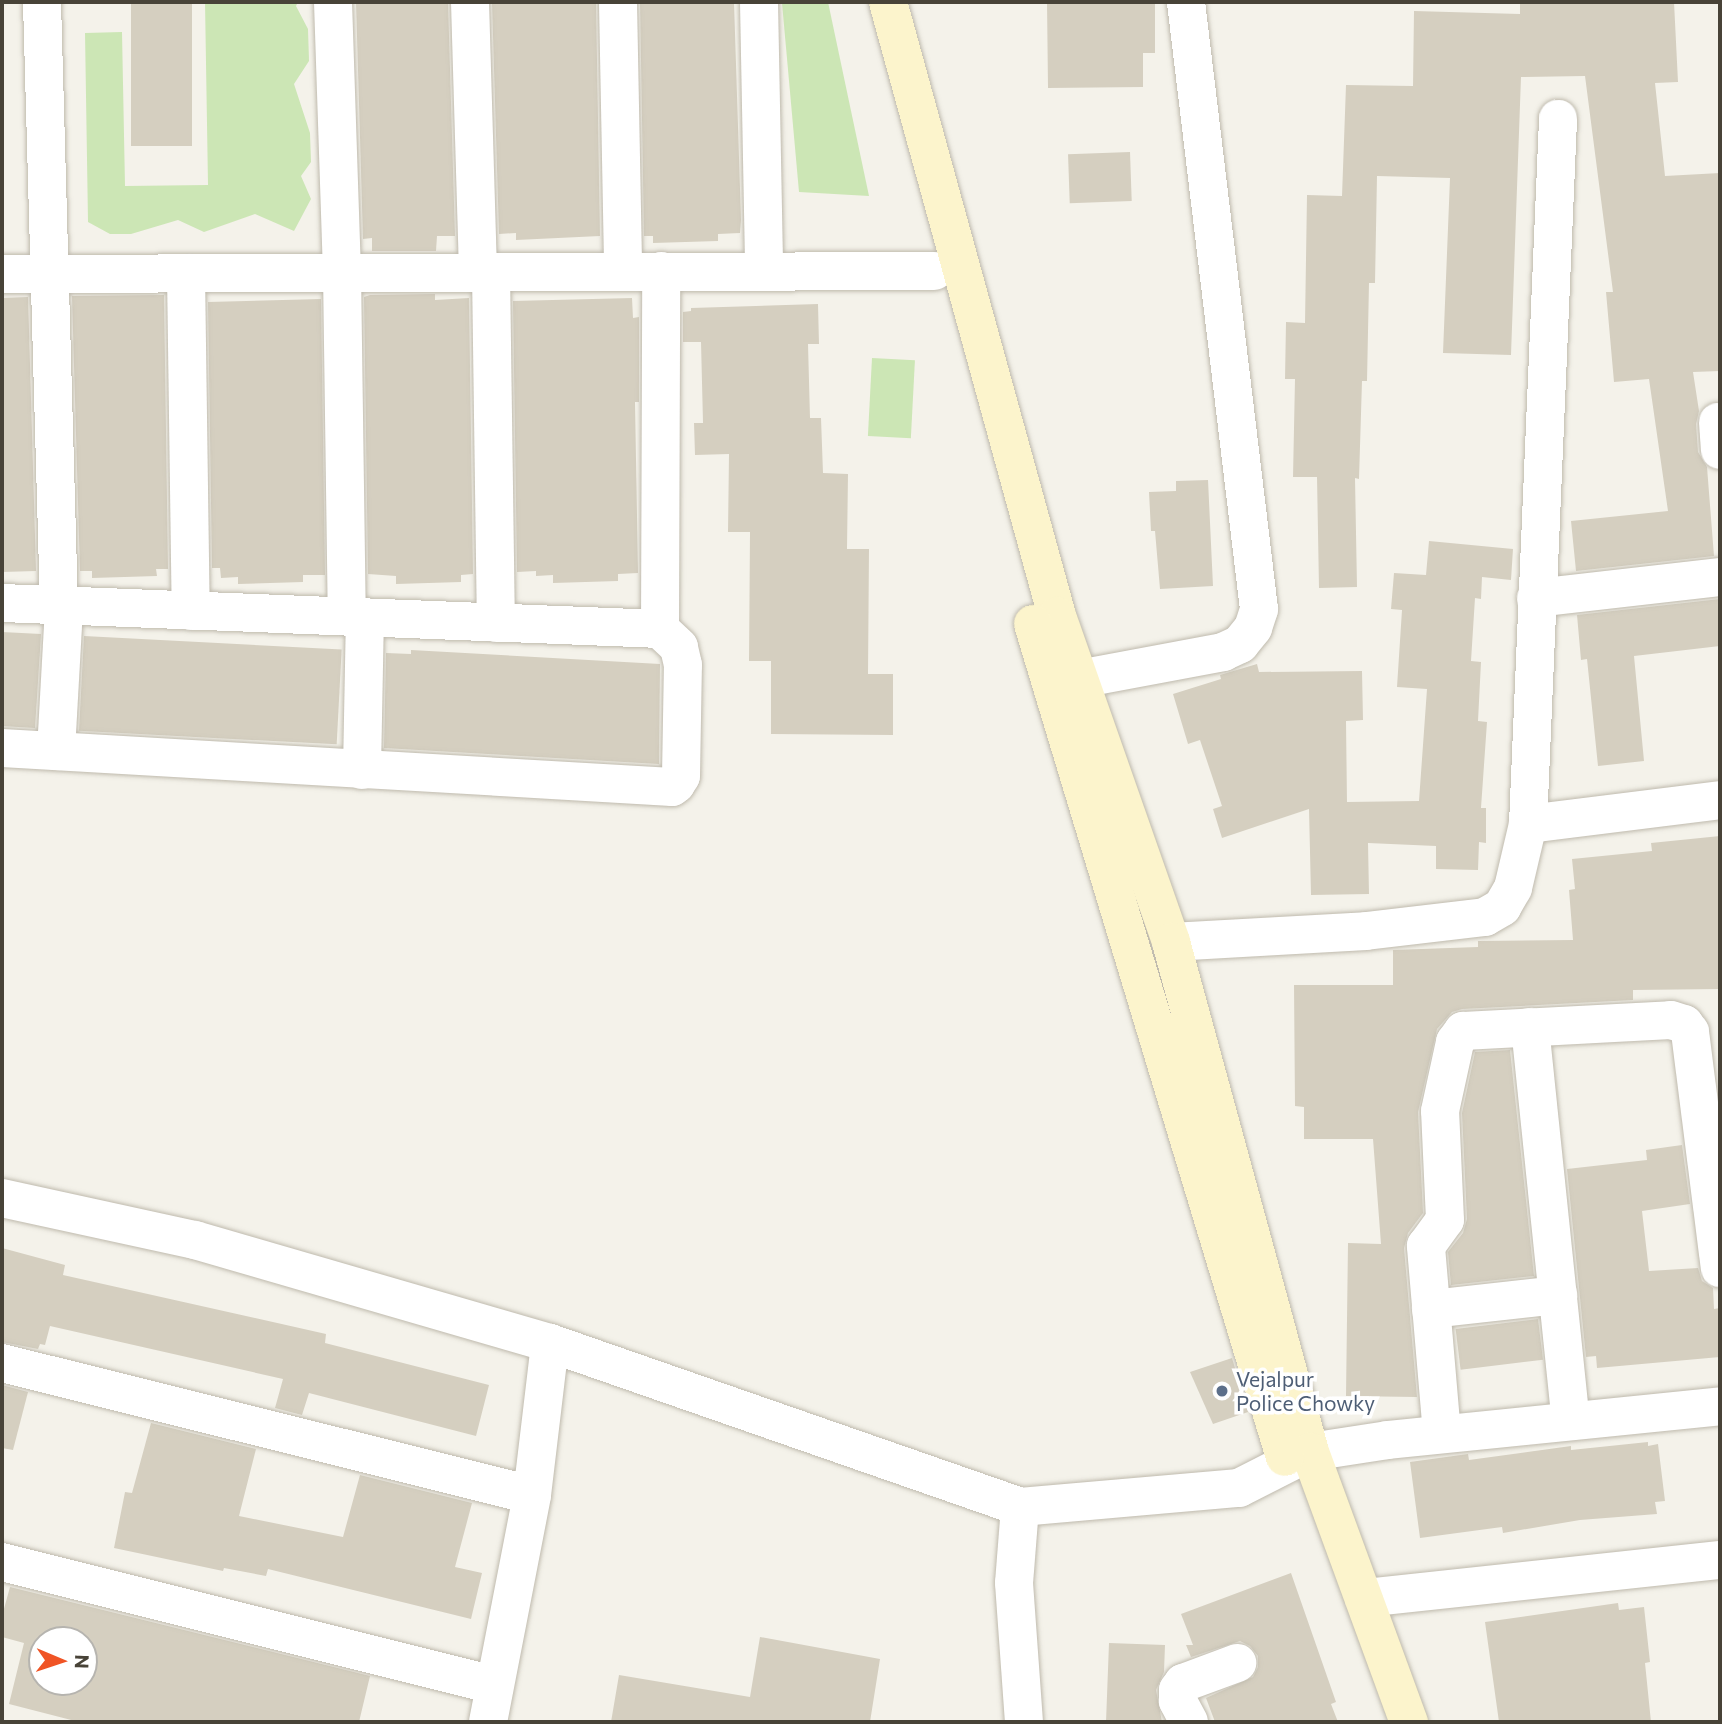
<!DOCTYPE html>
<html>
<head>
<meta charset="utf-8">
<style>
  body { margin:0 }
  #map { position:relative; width:1722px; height:1724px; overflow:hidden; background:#f4f2ea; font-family:Commissioner,sans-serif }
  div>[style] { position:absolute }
  .green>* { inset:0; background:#cce6b5; transform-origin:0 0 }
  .building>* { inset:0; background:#d5cfc0; transform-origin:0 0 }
  .roads { filter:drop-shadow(0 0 2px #bfbaad) drop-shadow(0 0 2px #bfbaad) }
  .minor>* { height:38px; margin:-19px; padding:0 19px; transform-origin:19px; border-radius:19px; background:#fff }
  .tertiary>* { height:38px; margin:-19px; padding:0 19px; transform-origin:19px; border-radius:19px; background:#fff }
  .secondary>* { height:38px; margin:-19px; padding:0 19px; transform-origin:19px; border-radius:19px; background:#fcf4cc }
  .dots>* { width:19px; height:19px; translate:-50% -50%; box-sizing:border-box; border:4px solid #fff; border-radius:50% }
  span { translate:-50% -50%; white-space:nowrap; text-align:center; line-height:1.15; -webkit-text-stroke:7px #fff; paint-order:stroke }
  .service-label { font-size:21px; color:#4e5e75 }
  .left { translate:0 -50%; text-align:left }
  .frame { position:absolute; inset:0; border:4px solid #484338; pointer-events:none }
  .north { position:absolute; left:28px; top:1626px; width:70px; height:70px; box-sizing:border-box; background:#fff; border:2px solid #b6b4af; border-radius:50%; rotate:92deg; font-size:19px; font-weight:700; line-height:28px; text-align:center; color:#484338 }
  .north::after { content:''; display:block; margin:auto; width:24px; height:32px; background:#f05425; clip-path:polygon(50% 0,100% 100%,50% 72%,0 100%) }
</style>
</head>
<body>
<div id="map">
  <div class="green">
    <i style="clip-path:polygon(205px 2px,298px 2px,296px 6px,308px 29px,309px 61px,294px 84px,310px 133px,311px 162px,301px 176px,311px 199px,294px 231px,255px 214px,204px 232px,178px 220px,131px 234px,110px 234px,88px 222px,85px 33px,122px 32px,125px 186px,208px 185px)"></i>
    <i style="clip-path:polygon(828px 2px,869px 196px,799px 192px,782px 3px)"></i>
    <i style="left:872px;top:358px;width:43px;height:78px;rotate:3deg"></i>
  </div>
  <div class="building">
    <i style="left:131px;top:2px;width:61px;height:144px"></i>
    <i style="clip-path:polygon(356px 2px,448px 2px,455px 236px,437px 236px,436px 251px,372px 251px,372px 238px,363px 239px)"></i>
    <i style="clip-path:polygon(492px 2px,596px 2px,600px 236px,516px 240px,516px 233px,499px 234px)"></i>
    <i style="clip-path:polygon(640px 2px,734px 2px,741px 220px,740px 233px,718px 234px,718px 241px,653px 243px,653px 236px,644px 236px)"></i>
    <i style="clip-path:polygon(1047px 2px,1155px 2px,1155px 53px,1143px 53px,1143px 87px,1048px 88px)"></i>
    <i style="clip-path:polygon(1528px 2px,1674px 2px,1678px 82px,1655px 83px,1665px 176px,1720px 173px,1720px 371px,1693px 372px,1699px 411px,1696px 424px,1698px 452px,1707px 467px,1714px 556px,1576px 571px,1571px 521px,1668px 511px,1649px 379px,1614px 382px,1606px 292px,1613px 292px,1585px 76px,1521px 77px,1511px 355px,1443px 353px,1450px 178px,1377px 176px,1375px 283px,1369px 283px,1367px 381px,1362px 381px,1359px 479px,1355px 478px,1357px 587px,1319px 588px,1317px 477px,1293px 477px,1295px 379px,1285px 379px,1286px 322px,1305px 323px,1307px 195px,1342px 196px,1346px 85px,1413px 86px,1414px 11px,1520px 14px,1520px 4px)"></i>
    <i style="left:1130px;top:152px;width:49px;height:62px;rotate:88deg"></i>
    <i style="clip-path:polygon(435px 294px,435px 300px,469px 298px,473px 574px,461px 575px,461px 582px,396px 584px,396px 576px,368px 574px,364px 297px,370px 295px)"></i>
    <i style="clip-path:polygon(164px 295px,168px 569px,156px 569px,157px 576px,92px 578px,92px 571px,80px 571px,72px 296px)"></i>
    <i style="clip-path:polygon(28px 297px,36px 571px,2px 572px,2px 298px)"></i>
    <i style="clip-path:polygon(632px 298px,633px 318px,639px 317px,639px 402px,635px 402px,638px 573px,618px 574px,618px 581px,553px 583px,553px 575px,536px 576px,536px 571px,517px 572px,513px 301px)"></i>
    <i style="clip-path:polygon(321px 299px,325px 575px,303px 575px,303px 582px,238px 584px,238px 577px,221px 578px,220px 568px,212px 568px,208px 302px)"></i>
    <i style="clip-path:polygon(818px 304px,819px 344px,808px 344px,810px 418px,821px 418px,823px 473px,848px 474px,847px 549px,869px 549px,868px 674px,893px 674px,893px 735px,771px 734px,771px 661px,749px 661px,750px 532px,728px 532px,729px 454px,695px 455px,694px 423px,703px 423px,701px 342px,683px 342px,683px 312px,691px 311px,691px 308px)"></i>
    <i style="clip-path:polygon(1208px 480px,1213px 586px,1160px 589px,1155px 531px,1151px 531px,1149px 492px,1176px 491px,1176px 481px)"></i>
    <i style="clip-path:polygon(1429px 541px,1513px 549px,1511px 580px,1482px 577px,1481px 599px,1475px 598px,1471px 661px,1481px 662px,1478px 721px,1487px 722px,1481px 808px,1486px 808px,1486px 843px,1479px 842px,1478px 870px,1436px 869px,1436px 846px,1368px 843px,1369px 894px,1311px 895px,1309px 809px,1222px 838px,1213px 809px,1222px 806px,1200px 740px,1188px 744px,1173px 694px,1221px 679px,1220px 675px,1257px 664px,1259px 672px,1362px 671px,1363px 720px,1346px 721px,1347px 802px,1419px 801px,1427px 689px,1397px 687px,1402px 610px,1391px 609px,1394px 573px,1426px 575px)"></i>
    <i style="clip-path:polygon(1720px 599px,1720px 646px,1634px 656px,1644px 761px,1598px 766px,1587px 659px,1581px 660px,1577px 615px)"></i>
    <i style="clip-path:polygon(2px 632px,41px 634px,35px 728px,2px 726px)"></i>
    <i style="left:84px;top:636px;width:258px;height:95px;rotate:3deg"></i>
    <i style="clip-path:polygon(411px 650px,660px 664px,659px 764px,384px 748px,386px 653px,411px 654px)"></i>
    <i style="clip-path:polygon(1720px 836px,1720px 989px,1633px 990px,1633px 1000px,1462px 1009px,1452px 1012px,1437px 1029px,1418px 1112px,1423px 1213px,1408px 1233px,1404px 1248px,1417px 1397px,1346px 1396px,1348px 1243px,1381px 1244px,1373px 1139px,1304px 1139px,1304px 1107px,1295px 1106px,1294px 985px,1393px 985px,1393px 950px,1478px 947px,1478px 941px,1573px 940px,1569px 890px,1575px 889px,1572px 859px,1652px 851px,1651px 843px)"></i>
    <i style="clip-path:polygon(1510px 1050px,1534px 1276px,1451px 1285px,1448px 1252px,1463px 1233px,1467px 1219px,1462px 1113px,1475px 1052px)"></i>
    <i style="clip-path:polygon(1682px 1145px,1690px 1204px,1642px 1211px,1649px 1271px,1698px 1268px,1702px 1281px,1713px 1288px,1714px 1309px,1720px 1308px,1720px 1357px,1597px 1368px,1596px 1356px,1586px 1357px,1567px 1169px,1647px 1160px,1646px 1150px)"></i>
    <i style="clip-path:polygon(2px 1248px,65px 1265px,63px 1275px,326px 1334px,325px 1343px,489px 1385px,476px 1436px,309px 1393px,302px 1415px,275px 1408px,283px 1379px,50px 1326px,45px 1345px,40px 1344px,38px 1349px,2px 1342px)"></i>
    <i style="left:1538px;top:1319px;width:41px;height:83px;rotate:83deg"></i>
    <i style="clip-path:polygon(1232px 1358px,1248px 1412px,1213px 1424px,1190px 1372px)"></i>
    <i style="clip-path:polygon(2px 1385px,28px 1392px,13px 1450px,2px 1448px)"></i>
    <i style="clip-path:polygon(151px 1423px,256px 1449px,239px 1516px,343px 1537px,360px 1475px,472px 1503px,455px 1567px,482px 1573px,471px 1619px,268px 1569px,266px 1576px,224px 1568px,223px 1571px,114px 1548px,125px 1492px,132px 1493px)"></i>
    <i style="clip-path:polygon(1648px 1442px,1648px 1446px,1658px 1444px,1665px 1501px,1655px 1502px,1657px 1514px,1580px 1520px,1503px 1533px,1502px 1527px,1420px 1538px,1410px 1462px,1468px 1454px,1469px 1460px,1571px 1446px,1571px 1450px)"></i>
    <i style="clip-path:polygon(1291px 1573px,1336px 1702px,1331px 1704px,1338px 1722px,1215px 1722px,1206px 1698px,1253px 1677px,1258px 1667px,1258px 1656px,1250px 1646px,1240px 1641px,1191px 1657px,1186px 1645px,1193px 1645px,1181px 1614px)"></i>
    <i style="clip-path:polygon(evenodd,10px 1587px,370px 1676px,359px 1722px,79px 1722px,9px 1704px,24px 1643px,2px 1637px,2px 1616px,10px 1587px,42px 1640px,84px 1640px,84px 1682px,42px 1682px,42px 1640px)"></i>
    <i style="clip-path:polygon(1618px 1603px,1619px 1610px,1644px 1607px,1650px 1662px,1645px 1663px,1651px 1722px,1499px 1722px,1485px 1622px)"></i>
    <i style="clip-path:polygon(760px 1637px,880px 1659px,870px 1722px,611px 1722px,619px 1675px,750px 1697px)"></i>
    <i style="clip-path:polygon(1109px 1643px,1165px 1645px,1164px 1672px,1156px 1690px,1162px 1722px,1106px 1722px)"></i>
  </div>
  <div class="roads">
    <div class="minor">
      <i style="left:42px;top:2px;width:604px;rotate:88.39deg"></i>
      <i style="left:333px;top:2px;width:270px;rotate:88.1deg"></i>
      <i style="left:342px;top:272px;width:344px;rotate:89.2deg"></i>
      <i style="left:470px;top:2px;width:270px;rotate:88.3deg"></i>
      <i style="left:618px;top:2px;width:269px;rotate:88.9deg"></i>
      <i style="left:759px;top:2px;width:268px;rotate:88.9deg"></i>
      <i style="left:491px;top:272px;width:351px;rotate:89.2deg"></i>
      <i style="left:186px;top:273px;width:338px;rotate:89.2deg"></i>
      <i style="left:2px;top:274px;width:932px;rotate:-0.18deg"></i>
      <i style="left:1718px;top:422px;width:28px;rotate:86deg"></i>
      <i style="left:1536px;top:598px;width:185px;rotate:-6.5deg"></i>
      <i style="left:2px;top:603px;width:659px;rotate:2.26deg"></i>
      <i style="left:1079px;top:679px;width:147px;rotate:-10.6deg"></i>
      <i style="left:1223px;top:652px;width:19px;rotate:-25deg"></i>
      <i style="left:1240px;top:644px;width:21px;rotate:-51deg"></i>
      <i style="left:1253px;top:628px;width:20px;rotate:-72deg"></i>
      <i style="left:1259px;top:609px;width:611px;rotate:-96.86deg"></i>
      <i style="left:2px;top:748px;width:671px;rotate:3.33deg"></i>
      <i style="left:672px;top:787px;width:5px;rotate:-37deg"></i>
      <i style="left:676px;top:784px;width:9px;rotate:-58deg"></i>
      <i style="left:681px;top:776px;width:111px;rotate:-89deg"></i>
      <i style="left:683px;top:665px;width:18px;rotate:-103deg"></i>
      <i style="left:679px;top:647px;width:26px;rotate:-137deg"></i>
      <i style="left:660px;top:629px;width:358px;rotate:-89.8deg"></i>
      <i style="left:56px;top:751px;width:145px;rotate:-86.8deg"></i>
      <i style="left:362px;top:770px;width:153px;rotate:-88.9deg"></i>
      <i style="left:1528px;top:824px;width:193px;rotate:-7.1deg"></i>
      <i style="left:1171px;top:942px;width:195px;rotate:-3.2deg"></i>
      <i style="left:1366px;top:931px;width:120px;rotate:-6.7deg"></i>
      <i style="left:1485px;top:917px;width:20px;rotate:-30deg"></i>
      <i style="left:1502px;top:907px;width:22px;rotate:-60deg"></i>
      <i style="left:1513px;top:888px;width:66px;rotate:-76.8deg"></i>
      <i style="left:1528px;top:824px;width:706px;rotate:-87.56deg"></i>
      <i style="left:1530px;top:1027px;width:396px;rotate:84.1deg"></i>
      <i style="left:1431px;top:1309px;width:128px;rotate:-6.3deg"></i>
      <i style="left:2px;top:1363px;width:546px;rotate:13.99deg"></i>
      <i style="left:1442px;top:1434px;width:189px;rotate:-94.9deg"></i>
      <i style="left:1426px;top:1246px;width:32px;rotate:-54deg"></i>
      <i style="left:1445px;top:1220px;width:109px;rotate:-92.6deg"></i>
      <i style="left:1440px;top:1111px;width:71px;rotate:-77.7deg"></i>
      <i style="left:1455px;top:1042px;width:14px;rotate:-54deg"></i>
      <i style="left:1463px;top:1031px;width:208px;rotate:-3deg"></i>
      <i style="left:1671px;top:1020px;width:14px;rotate:17deg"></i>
      <i style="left:1684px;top:1024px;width:10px;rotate:53deg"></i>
      <i style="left:1690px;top:1032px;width:238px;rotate:82.8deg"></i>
      <i style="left:2px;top:1562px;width:507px;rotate:14.04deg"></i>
      <i style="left:1364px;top:1598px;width:358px;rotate:-6.1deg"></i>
      <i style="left:488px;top:1722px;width:231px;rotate:-79deg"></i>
      <i style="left:532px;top:1495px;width:153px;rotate:-83.2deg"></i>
      <i style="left:1189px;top:1722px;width:24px;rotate:-118deg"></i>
      <i style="left:1178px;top:1701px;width:11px;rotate:-90deg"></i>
      <i style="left:1178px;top:1690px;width:9px;rotate:-54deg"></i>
      <i style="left:1183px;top:1683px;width:58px;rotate:-20.3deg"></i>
    </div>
    <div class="tertiary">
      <i style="left:2px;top:1198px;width:198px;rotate:12.3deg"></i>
      <i style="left:195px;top:1240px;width:370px;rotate:16.2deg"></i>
      <i style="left:550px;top:1343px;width:498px;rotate:19.2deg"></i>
      <i style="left:1020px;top:1507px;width:220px;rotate:-5deg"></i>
      <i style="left:1239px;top:1488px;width:80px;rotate:-26.9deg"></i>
      <i style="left:1310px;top:1452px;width:79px;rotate:-8.7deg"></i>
      <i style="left:1388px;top:1440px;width:334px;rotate:-5.8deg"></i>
      <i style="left:1020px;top:1507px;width:76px;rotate:94.5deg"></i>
      <i style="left:1014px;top:1583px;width:139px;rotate:85.9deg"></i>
    </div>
    <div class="secondary">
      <i style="left:888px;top:2px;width:637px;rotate:74.61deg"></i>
      <i style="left:1057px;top:616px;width:345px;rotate:70.7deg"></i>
      <i style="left:1171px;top:942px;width:529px;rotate:74.75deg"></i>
      <i style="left:1310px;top:1452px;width:288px;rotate:69.9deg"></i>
      <i style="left:1033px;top:624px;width:870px;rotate:73.17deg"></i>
    </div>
  </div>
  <div class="dots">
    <i style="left:1222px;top:1391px;background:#5c6f8a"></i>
  </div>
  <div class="service-label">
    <span class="left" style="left:1236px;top:1391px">Vejalpur<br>Police Chowky</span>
  </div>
  <div class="frame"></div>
  <div class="north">N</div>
</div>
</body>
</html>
